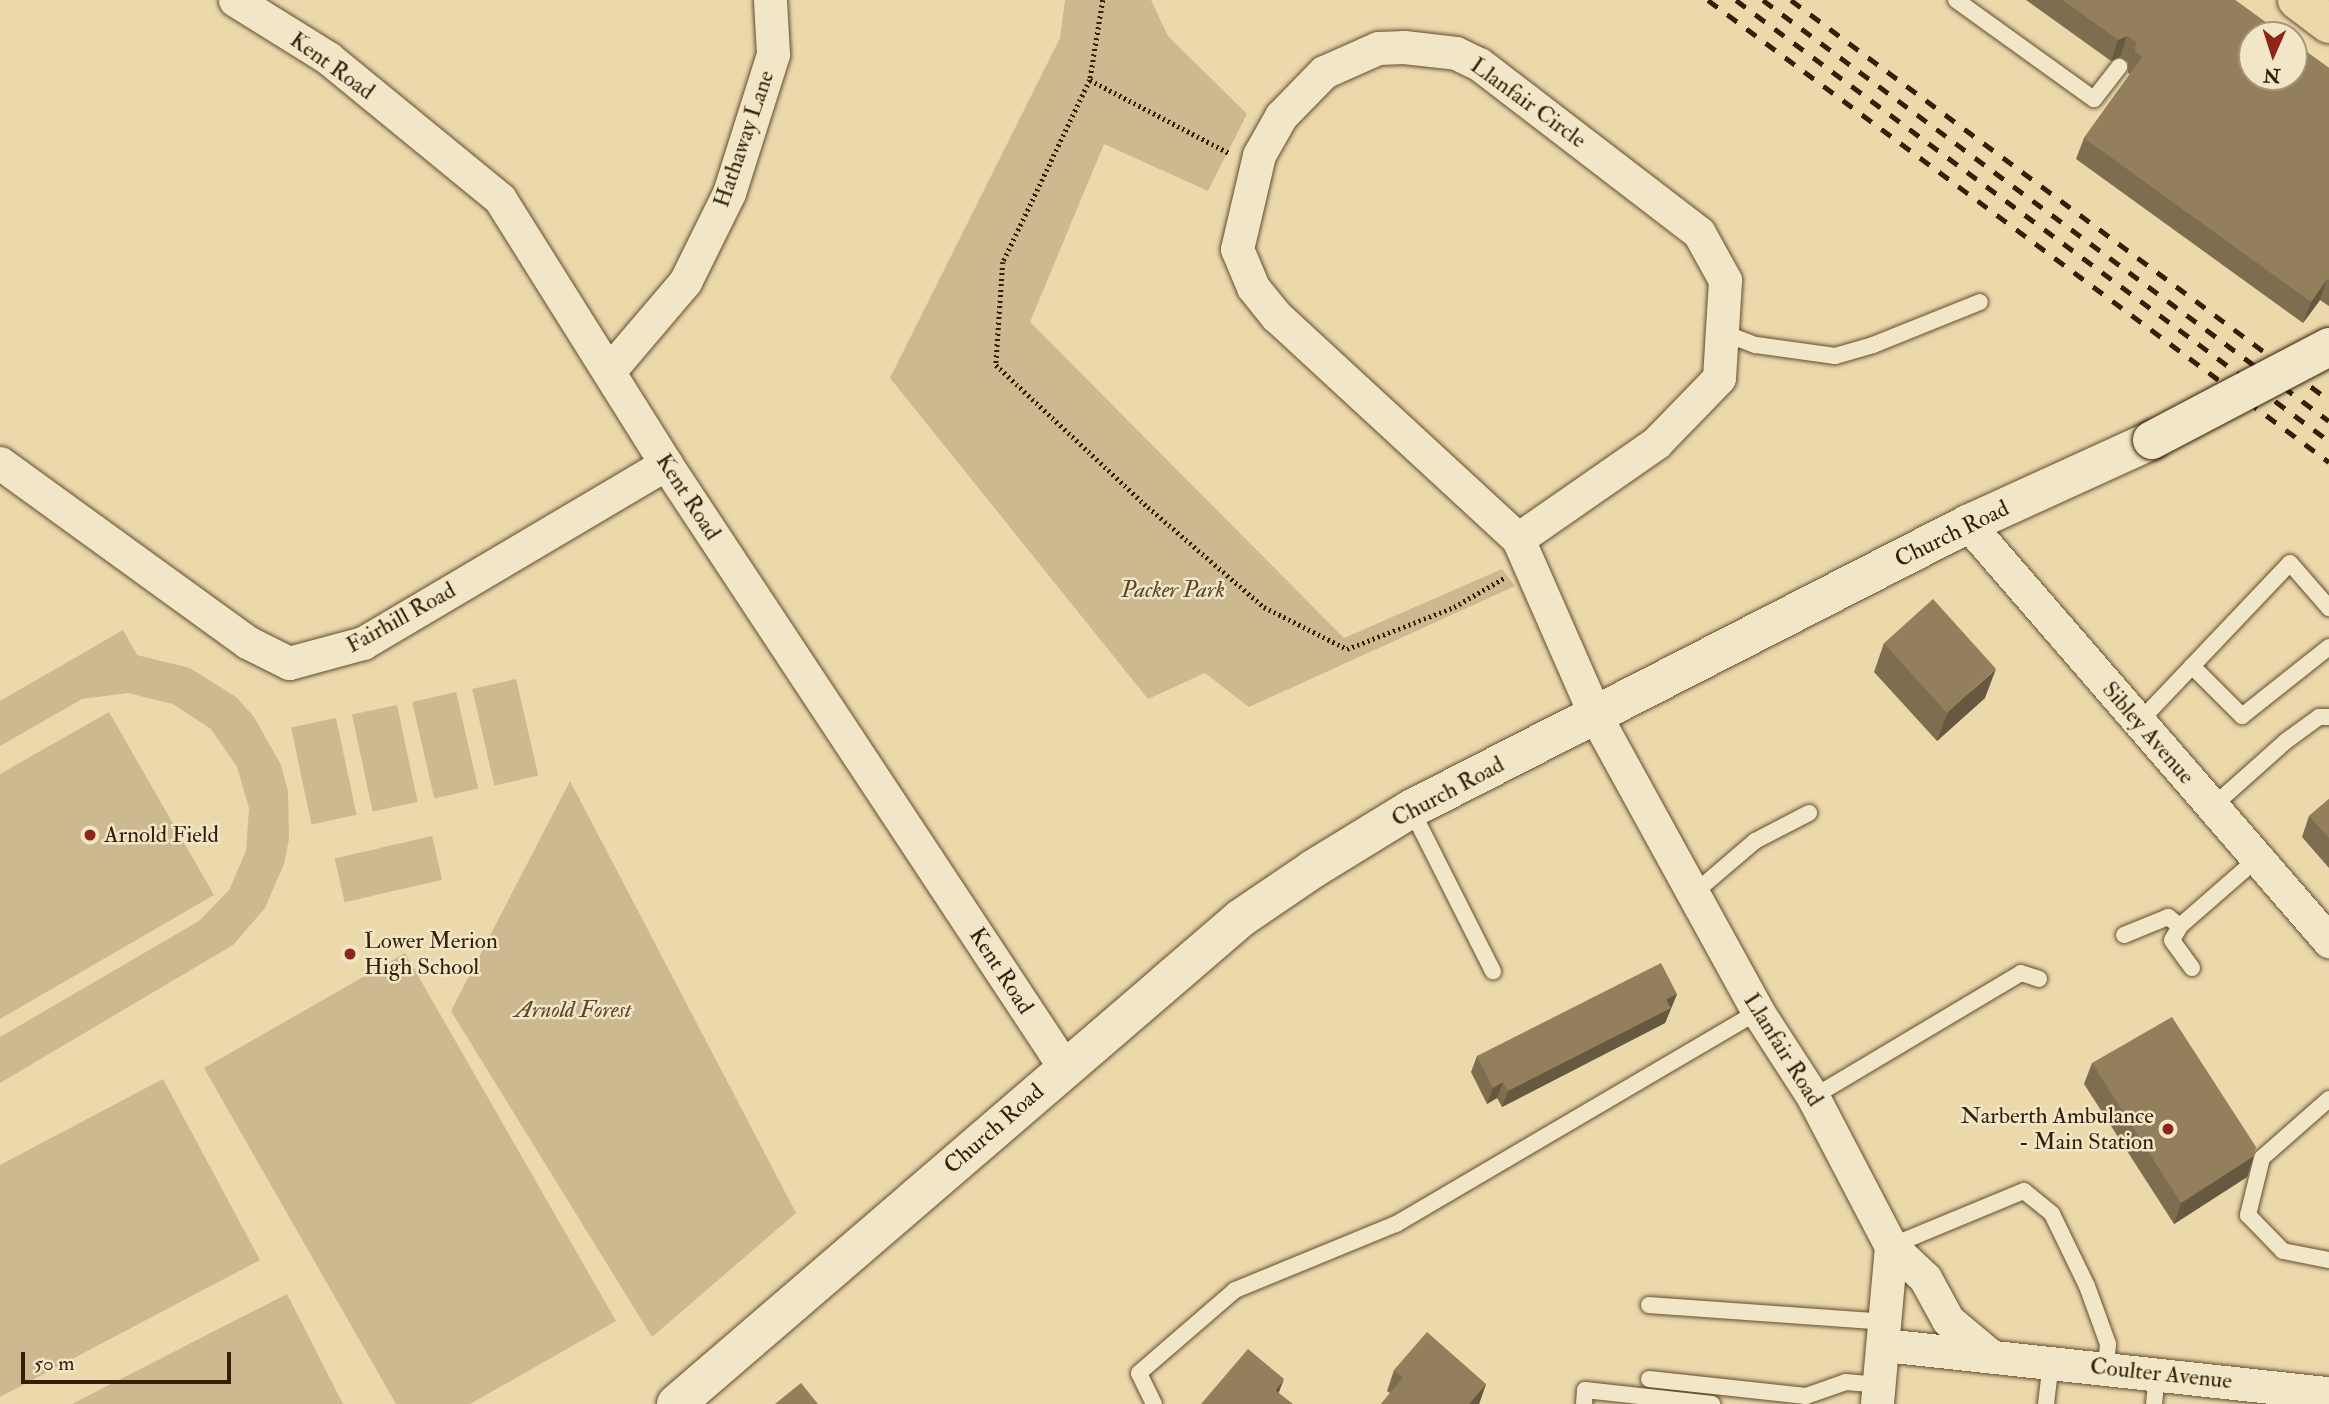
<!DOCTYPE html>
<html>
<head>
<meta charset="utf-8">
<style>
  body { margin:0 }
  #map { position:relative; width:2329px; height:1404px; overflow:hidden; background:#ebd8ab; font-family:"IM FELL Double Pica",serif }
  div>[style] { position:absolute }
  .green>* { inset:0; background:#ccb98f; transform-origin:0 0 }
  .path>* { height:4.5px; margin-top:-2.25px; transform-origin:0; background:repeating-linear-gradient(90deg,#341f06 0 2px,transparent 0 5.5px) }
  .roads { filter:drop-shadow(0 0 2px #624d2f) drop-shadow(0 0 2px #624d2f) }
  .lane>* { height:16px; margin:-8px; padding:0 8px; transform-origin:8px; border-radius:8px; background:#f2e6c8 }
  .street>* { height:33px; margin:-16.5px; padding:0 16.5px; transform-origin:16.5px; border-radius:16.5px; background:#f2e6c8 }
  .secondary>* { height:38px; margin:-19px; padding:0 19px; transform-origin:19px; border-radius:19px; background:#f2e6c8 }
  .highway>* { height:38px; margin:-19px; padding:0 19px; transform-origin:19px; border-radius:19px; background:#ebd8ab }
  .rail>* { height:5px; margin-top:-2.5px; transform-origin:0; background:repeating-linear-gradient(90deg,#341f06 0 12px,transparent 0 24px) }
  .bridges { filter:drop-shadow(0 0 2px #341f06) drop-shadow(0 0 2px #341f06) }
  .secondary-bridge>* { height:38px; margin:-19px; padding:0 19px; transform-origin:19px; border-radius:19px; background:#f2e6c8 }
  .wall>* { inset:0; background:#7e6d4f }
  .shaded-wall>* { inset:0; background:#675940 }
  .building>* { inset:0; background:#937f5c; transform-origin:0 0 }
  .dots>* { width:19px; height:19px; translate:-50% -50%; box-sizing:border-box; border:4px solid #f2e6c8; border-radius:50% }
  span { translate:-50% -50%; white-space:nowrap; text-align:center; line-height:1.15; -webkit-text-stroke:5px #f2e6c8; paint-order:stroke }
  .street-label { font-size:23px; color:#341f06 }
  .park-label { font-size:23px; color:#5a4628; font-style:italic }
  .poi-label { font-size:23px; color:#341f06 }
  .left { translate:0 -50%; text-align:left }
  .right { translate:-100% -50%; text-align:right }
  .north { position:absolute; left:2238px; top:21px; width:70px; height:70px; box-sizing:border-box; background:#f2e6c8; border:2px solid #a6967a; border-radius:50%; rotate:183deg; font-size:19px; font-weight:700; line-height:28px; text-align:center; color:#341f06 }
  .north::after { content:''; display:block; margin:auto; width:24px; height:32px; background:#8f2418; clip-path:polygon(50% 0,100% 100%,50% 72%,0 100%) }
  .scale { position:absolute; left:21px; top:1352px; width:210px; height:32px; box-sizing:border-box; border:4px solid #341f06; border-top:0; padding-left:9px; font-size:21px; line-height:24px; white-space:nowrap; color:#341f06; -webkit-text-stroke:5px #f2e6c8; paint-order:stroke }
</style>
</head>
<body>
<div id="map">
  <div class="green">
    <i style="clip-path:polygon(1065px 0,1151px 0,1168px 36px,1247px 114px,1208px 191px,1104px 144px,1030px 322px,1344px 638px,1502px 569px,1515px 586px,1249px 707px,1205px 673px,1148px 699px,890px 378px,1060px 38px)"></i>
    <i style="clip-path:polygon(123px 630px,137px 655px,190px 668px,236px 697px,254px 717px,281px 765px,288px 791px,289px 839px,284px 864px,265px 908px,233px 945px,0 1083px,0 1037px,199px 921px,229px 890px,246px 851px,249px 808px,237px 767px,211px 729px,173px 704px,128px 693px,82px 699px,0 746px,0 701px)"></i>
    <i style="left:516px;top:679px;width:99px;height:45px;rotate:77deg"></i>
    <i style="left:456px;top:692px;width:99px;height:45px;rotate:77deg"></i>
    <i style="left:397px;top:705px;width:99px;height:46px;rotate:78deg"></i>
    <i style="clip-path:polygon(109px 712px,214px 895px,0 1019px,0 774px)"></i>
    <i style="left:336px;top:718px;width:99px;height:46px;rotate:78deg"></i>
    <i style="clip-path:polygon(570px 781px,796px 1213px,652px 1337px,451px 1011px)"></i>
    <i style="left:432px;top:836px;width:45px;height:100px;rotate:77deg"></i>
    <i style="clip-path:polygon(405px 953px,616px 1321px,470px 1404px,396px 1404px,204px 1068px)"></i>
    <i style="clip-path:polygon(163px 1079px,260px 1260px,0 1397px,0 1165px)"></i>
    <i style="clip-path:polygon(287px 1294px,343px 1404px,72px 1404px)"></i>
  </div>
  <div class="path">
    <i style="left:1103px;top:0;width:81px;rotate:99.2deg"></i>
    <i style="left:1090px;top:80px;width:202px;rotate:115.5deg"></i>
    <i style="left:1003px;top:262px;width:103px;rotate:93.9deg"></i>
    <i style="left:996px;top:365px;width:208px;rotate:43.1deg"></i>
    <i style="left:1148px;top:507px;width:153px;rotate:40.8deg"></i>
    <i style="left:1264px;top:607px;width:93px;rotate:26.8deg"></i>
    <i style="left:1347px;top:649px;width:115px;rotate:-21.4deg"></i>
    <i style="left:1454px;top:607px;width:58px;rotate:-30.1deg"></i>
    <i style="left:1090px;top:80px;width:157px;rotate:27.7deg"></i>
  </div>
  <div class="roads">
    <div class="lane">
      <i style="left:1956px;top:0;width:170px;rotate:35.7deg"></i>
      <i style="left:2094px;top:99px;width:41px;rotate:-52deg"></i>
      <i style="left:1724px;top:333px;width:34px;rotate:21deg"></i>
      <i style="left:1756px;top:345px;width:80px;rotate:7.9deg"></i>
      <i style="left:1835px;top:356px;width:40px;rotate:-16deg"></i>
      <i style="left:1873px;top:345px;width:115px;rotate:-21.9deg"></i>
      <i style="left:2192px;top:666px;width:71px;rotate:45deg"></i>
      <i style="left:2242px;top:716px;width:111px;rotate:-38.4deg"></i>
      <i style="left:2139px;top:722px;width:219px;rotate:-46.5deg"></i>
      <i style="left:2290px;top:563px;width:60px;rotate:49.1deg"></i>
      <i style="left:2212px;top:807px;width:99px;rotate:-41.7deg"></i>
      <i style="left:2286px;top:741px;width:41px;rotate:-36deg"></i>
      <i style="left:2319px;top:717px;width:10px"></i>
      <i style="left:1411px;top:809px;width:182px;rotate:63.2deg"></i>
      <i style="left:1693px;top:894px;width:82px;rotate:-40.5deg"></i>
      <i style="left:1755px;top:841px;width:61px;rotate:-27.4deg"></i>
      <i style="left:2124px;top:935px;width:48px;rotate:-22.2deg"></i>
      <i style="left:2168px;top:917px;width:15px;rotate:37deg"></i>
      <i style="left:2192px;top:968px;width:34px;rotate:-126deg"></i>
      <i style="left:2172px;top:940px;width:16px;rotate:-60deg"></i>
      <i style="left:2180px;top:926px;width:103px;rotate:-41.1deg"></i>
      <i style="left:1813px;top:1097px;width:242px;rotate:-30.8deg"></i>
      <i style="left:2021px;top:973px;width:19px;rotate:18deg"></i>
      <i style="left:2329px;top:1099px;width:89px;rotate:138.6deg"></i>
      <i style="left:2262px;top:1158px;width:59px;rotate:103.8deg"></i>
      <i style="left:2248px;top:1215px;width:50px;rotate:45.8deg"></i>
      <i style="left:2283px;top:1251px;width:47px;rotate:11.1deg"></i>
      <i style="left:1891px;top:1246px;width:144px;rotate:-22.5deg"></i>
      <i style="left:2024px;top:1191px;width:36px;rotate:39deg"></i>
      <i style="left:2052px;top:1214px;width:80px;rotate:64.1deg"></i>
      <i style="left:2087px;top:1286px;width:62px;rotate:70.1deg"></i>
      <i style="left:2108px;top:1344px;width:24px;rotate:95deg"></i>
      <i style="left:1649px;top:1305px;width:238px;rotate:4.1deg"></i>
      <i style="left:1649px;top:1379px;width:158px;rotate:6.2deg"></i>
      <i style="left:1806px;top:1396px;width:42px;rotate:-19.3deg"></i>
      <i style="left:1846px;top:1382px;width:33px;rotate:5deg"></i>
      <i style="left:1154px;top:1404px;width:34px;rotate:-116deg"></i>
      <i style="left:1139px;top:1373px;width:127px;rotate:-40.8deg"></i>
      <i style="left:1235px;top:1290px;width:174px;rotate:-22.3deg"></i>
      <i style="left:1396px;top:1224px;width:420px;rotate:-30.4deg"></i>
      <i style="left:1584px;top:1404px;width:14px;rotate:-86deg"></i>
      <i style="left:1585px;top:1390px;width:128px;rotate:6.3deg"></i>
      <i style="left:2046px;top:1404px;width:42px;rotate:-83.2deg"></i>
      <i style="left:2154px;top:1404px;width:30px;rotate:-84deg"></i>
    </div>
    <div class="street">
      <i style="left:235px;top:0;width:110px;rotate:31.9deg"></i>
      <i style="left:328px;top:58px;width:222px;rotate:39.3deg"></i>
      <i style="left:500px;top:199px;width:313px;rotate:57.9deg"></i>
      <i style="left:666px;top:464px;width:724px;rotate:56.55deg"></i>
      <i style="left:1404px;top:47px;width:52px;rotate:6.6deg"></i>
      <i style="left:1456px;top:53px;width:25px;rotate:26deg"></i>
      <i style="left:1479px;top:64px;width:277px;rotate:37.5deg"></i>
      <i style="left:1699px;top:233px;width:54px;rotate:61deg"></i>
      <i style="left:1725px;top:280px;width:98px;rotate:93.5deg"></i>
      <i style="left:1719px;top:378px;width:91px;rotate:134.1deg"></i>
      <i style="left:1656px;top:443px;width:168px;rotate:145.2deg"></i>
      <i style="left:1518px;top:539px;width:328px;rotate:-137.3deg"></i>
      <i style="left:1277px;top:317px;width:38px;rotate:-129deg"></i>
      <i style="left:1253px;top:287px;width:41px;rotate:-112.8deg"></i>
      <i style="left:1237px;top:249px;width:97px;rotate:-76.8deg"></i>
      <i style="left:1259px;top:155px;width:45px;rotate:-60.6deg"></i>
      <i style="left:1281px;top:116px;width:62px;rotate:-45.7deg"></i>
      <i style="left:1324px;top:72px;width:59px;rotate:-24deg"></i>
      <i style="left:1378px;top:48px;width:26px;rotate:-2deg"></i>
      <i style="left:610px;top:370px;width:116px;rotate:-49.6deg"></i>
      <i style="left:685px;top:282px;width:99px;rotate:-63.7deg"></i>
      <i style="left:729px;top:193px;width:146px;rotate:-72.4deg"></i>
      <i style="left:773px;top:54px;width:54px;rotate:-93.2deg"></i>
      <i style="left:0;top:463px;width:305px;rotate:35.9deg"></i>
      <i style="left:247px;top:642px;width:47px;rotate:26.6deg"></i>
      <i style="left:289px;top:663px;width:77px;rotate:-15.1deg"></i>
      <i style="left:363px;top:643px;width:352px;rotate:-30.6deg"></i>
      <i style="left:1968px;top:524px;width:552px;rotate:49.12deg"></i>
      <i style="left:1518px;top:539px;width:194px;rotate:66.3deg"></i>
      <i style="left:1596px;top:717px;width:337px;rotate:61.2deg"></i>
      <i style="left:1758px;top:1012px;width:101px;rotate:57.1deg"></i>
      <i style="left:1813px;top:1097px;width:168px;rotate:62.4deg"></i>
      <i style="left:1891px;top:1246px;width:159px;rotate:95.1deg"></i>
      <i style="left:1891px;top:1246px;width:47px;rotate:43.3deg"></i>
      <i style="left:1925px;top:1278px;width:48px;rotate:61.3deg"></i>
      <i style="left:1948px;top:1320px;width:57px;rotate:40.1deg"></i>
      <i style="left:1884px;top:1345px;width:448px;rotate:6.2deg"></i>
    </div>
    <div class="secondary">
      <i style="left:676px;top:1404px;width:745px;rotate:-40.7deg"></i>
      <i style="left:1241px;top:918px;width:87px;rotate:-34.2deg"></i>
      <i style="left:1313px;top:869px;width:115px;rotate:-31.5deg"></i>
      <i style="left:1411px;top:809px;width:626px;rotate:-27.1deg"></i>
      <i style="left:1968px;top:524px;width:202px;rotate:-24.5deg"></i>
    </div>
    <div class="highway">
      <i style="left:2297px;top:0;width:40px;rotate:37deg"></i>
    </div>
  </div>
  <div class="rail">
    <i style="left:1708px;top:0;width:774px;rotate:36.65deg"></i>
    <i style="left:1736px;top:0;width:739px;rotate:36.64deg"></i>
    <i style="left:1763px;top:0;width:705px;rotate:36.64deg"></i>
    <i style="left:1791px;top:0;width:670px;rotate:36.63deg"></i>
  </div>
  <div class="bridges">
    <div class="secondary-bridge">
      <i style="left:2152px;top:440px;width:200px;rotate:-27.7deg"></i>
    </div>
  </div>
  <div class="wall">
    <i style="clip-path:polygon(2026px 0,2235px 0,2329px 68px,2329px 306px,2320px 300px,2303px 323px,2076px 159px,2084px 138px,2130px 74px,2128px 73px,2128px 62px,2120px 57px,2111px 61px)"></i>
    <i style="clip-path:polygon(1884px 643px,1985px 698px,1937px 741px,1874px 672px)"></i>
    <i style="clip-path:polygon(2329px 799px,2329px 868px,2302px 837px,2309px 816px)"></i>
    <i style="clip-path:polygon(1677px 994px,1665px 1023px,1502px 1107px,1497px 1098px,1487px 1104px,1471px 1072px,1477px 1056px)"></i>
    <i style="clip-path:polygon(2092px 1063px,2254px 1156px,2247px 1177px,2174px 1224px,2084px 1084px)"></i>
    <i style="clip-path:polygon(1394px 1370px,1486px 1384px,1479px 1404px,1381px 1404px,1390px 1393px,1387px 1391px)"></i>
  </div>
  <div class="shaded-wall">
    <i style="clip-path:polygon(2127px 36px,2120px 57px,2111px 61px,2118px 40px)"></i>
    <i style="clip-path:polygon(2327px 279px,2320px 300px,2303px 323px,2311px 302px)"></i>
    <i style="clip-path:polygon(1996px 669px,1985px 698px,1937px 741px,1948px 712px)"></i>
    <i style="clip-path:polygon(1677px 994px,1665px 1023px,1502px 1107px,1508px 1091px)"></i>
    <i style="clip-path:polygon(1503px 1082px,1497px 1098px,1487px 1104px,1493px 1088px)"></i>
    <i style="clip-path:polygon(2254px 1156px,2247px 1177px,2174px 1224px,2181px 1203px)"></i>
    <i style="clip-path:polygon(1284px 1379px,1276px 1400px,1275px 1390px)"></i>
    <i style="clip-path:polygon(1486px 1384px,1479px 1404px,1469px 1404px)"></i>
  </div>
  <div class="building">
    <i style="clip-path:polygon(2063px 0,2235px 0,2283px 35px,2252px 35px,2252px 77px,2294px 77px,2294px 43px,2329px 68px,2329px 280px,2327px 279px,2311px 302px,2084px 138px,2142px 57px,2135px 52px,2136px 42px,2127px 36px,2118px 40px)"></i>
    <i style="left:1933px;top:599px;width:94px;height:66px;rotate:48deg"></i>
    <i style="clip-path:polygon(2329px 799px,2329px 838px,2309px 816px)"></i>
    <i style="clip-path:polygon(1661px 963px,1677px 994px,1666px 999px,1671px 1008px,1508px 1091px,1503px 1082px,1493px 1088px,1477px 1056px)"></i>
    <i style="clip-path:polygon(2172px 1017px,2256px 1147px,2254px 1156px,2181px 1203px,2092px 1063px)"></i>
    <i style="clip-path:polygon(1427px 1332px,1486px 1384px,1469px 1404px,1381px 1404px,1403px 1378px,1394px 1370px)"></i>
    <i style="clip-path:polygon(1248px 1349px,1284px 1379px,1275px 1390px,1293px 1404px,1201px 1404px)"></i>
    <i style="clip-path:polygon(801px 1383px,818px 1404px,775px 1404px)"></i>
  </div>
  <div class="dots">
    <i style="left:90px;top:835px;background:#8f2418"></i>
    <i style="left:350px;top:954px;background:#8f2418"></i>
    <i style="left:2168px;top:1129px;background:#8f2418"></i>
  </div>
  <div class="street-label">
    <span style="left:332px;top:66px;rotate:36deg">Kent Road</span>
    <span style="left:1528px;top:103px;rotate:36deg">Llanfair Circle</span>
    <span style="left:744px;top:139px;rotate:-71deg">Hathaway Lane</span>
    <span style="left:688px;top:497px;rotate:57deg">Kent Road</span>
    <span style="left:1952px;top:534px;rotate:-26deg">Church Road</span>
    <span style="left:401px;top:618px;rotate:-29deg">Fairhill Road</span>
    <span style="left:2148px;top:733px;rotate:49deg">Sibley Avenue</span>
    <span style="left:1448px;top:792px;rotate:-28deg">Church Road</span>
    <span style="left:1001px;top:971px;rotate:57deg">Kent Road</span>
    <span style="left:1783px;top:1050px;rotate:58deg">Llanfair Road</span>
    <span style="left:994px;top:1129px;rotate:-41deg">Church Road</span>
    <span style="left:2161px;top:1374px;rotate:6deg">Coulter Avenue</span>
  </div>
  <div class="park-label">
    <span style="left:1173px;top:590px">Packer Park</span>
    <span style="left:573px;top:1010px">Arnold Forest</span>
  </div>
  <div class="poi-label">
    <span class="left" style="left:104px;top:835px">Arnold Field</span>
    <span class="left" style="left:364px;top:954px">Lower Merion<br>High School</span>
    <span class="right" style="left:2154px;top:1129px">Narberth Ambulance<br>- Main Station</span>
  </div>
  <div class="north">N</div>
  <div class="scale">50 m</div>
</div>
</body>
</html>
